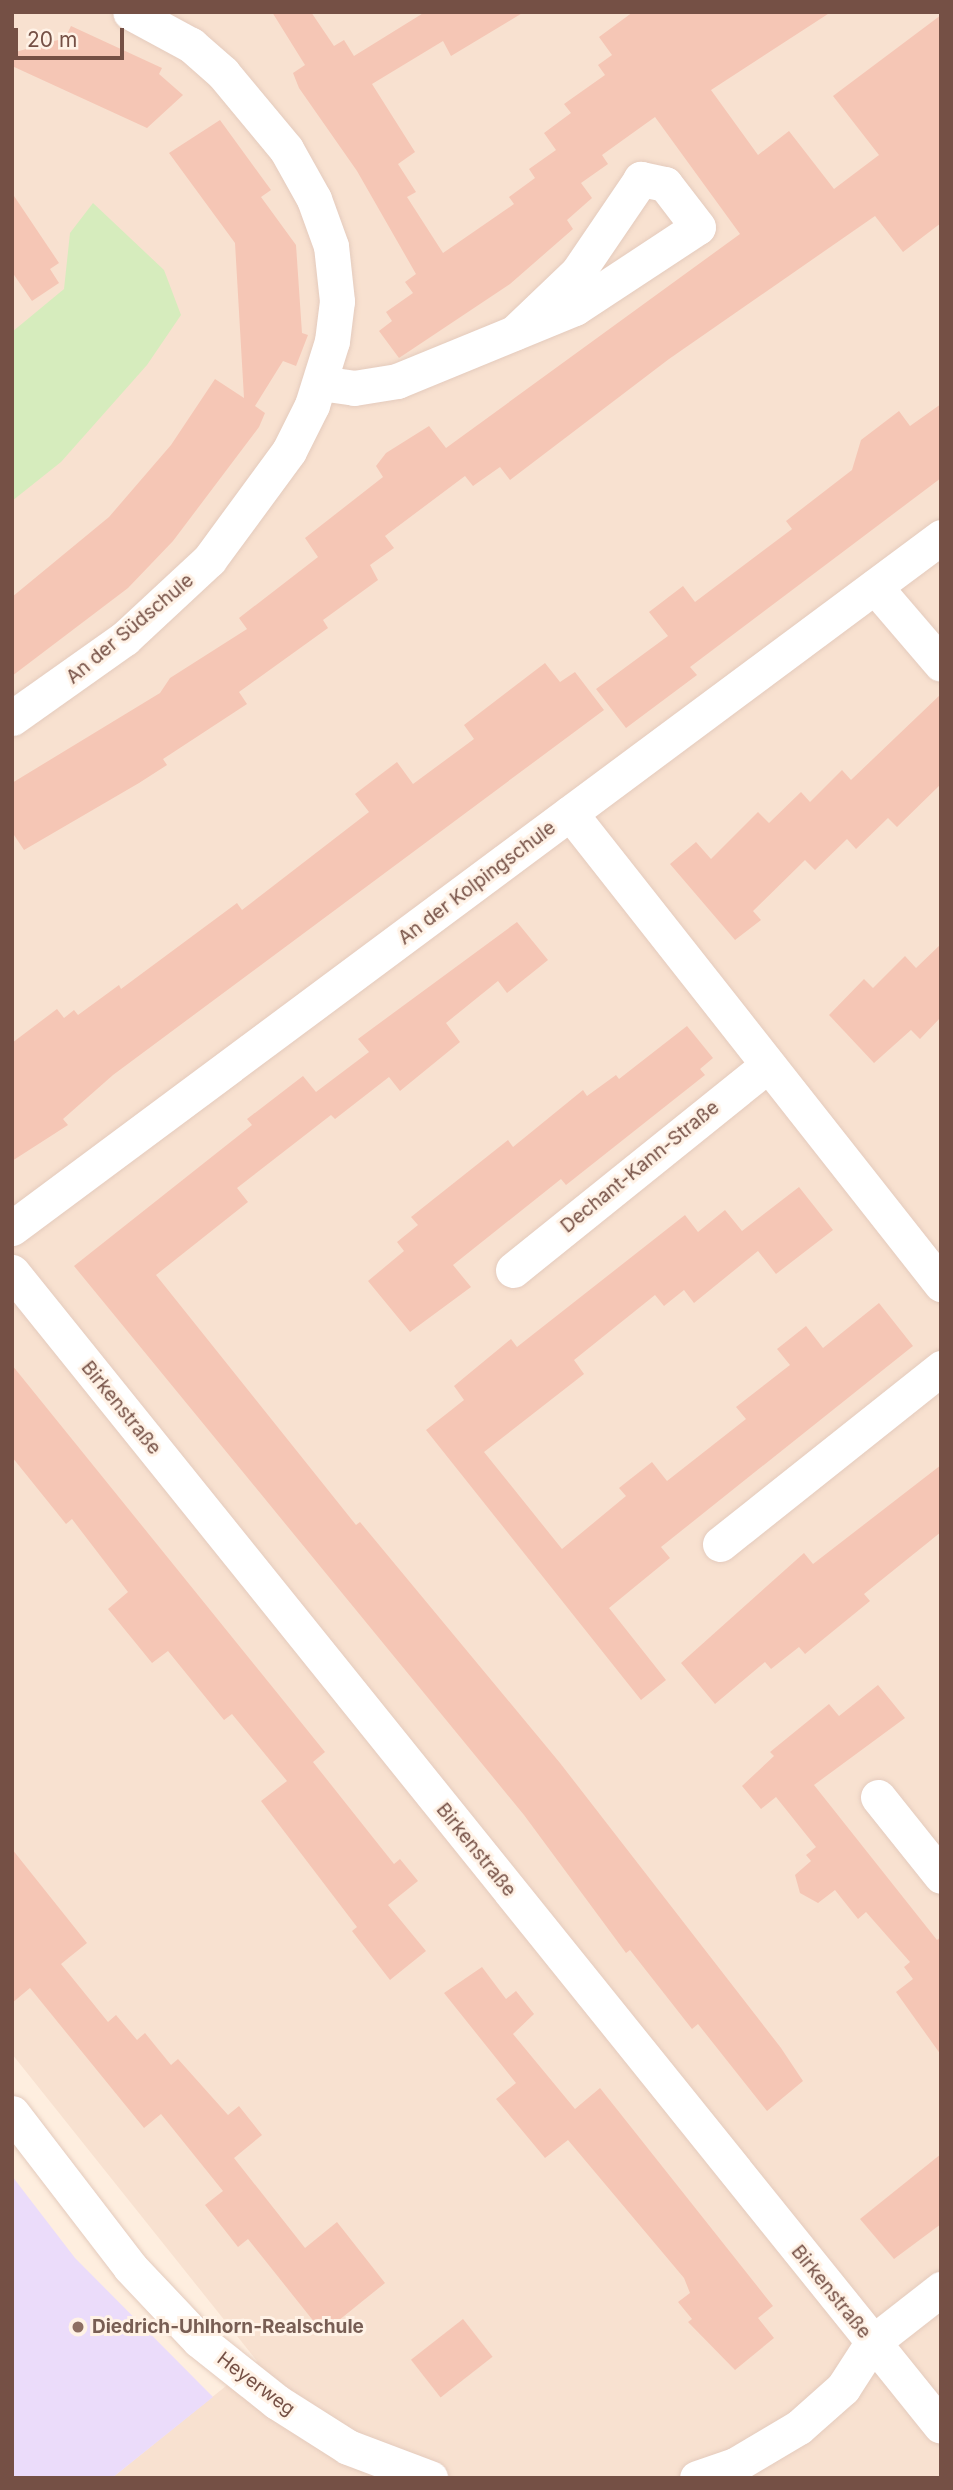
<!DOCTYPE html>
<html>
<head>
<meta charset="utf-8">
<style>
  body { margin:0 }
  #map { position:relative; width:953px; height:2490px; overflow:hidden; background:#feeedf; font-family:Inter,sans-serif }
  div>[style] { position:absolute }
  .residential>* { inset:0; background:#f8e1d0 }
  .education>* { inset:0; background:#ebdcfa }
  .green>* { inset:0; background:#d6ecbd }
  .building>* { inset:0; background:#f5c6b5; transform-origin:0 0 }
  .roads { filter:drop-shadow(0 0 2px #e4cbbd) drop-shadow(0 0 2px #e4cbbd) }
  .street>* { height:35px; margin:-17.5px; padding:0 17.5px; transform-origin:17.5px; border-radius:17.5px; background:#fff }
  .dots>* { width:19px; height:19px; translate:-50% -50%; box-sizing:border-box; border:4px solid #fff2e6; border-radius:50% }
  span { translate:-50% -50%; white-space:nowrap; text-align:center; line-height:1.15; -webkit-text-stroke:6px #fff2e6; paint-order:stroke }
  .street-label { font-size:19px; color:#755045 }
  .education-label { font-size:19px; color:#785e54; font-weight:700 }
  .left { translate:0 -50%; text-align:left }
  .frame { position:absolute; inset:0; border:14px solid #755045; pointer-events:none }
  .scale { position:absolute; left:14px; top:28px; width:110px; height:32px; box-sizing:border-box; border:4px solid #755045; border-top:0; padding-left:9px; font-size:21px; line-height:24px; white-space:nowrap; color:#755045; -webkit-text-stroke:5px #fff2e6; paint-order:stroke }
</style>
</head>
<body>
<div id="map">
  <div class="residential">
    <i style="clip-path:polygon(12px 12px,941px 12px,941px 2478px,112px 2478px,257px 2361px,12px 2054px)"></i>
  </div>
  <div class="education">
    <i style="clip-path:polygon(12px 2176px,75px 2258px,213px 2397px,112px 2478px,12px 2478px)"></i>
  </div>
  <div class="green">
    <i style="clip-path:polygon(93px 203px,164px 270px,181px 315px,147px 365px,61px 462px,12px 501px,12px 332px,64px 289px,70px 233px)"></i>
  </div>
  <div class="building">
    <i style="clip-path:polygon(272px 12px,311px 12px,334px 46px,344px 40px,354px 56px,425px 12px,524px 12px,451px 56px,443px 41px,372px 84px,415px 152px,398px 164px,416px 192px,407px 197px,443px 253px,514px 204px,509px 197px,535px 178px,529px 169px,556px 150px,544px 133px,571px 113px,564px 104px,605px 75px,598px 65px,612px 55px,599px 37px,633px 12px,831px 12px,711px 90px,758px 155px,789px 131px,834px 189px,879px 155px,833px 96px,941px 15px,941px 223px,903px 252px,875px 216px,669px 359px,510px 480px,500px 467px,473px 486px,465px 476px,385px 536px,394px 548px,370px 565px,378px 580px,323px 620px,328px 628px,239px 692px,247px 704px,163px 759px,167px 765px,139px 783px,24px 850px,12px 832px,12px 783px,160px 693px,170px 678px,247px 629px,239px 618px,318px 557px,305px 538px,383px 477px,376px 466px,386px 453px,429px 426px,446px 448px,740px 234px,655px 117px,602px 155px,608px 164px,581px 183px,592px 198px,567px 220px,573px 229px,510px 284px,399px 358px,379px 331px,392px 321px,386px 312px,413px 293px,405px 282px,416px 274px,357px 171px,299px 88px,293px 73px,305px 65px)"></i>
    <i style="clip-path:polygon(71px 26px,162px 68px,159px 74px,183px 95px,147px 128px,12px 66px,12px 53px,65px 38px)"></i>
    <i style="clip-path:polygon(220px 120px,271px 190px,261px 197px,296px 245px,302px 333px,308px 335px,296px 366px,283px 361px,255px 406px,265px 413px,259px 427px,173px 541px,128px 588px,12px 676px,12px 597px,109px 517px,171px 445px,215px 379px,244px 398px,235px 243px,169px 153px)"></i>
    <i style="clip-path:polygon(12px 193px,59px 263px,50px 269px,59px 283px,32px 301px,12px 272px)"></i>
    <i style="clip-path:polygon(941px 404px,941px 478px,690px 667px,697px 675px,626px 728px,596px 689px,668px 636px,649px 612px,683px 586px,695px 602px,792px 529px,786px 521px,852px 470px,861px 440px,899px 411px,910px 426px)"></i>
    <i style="clip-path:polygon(545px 663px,560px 682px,575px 672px,604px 710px,113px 1075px,63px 1119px,68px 1125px,12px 1161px,12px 1043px,57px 1009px,64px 1018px,74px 1010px,78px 1015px,119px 985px,121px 989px,237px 903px,242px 910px,369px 812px,355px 794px,397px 762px,413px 784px,474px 739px,464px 725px)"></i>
    <i style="clip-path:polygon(941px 694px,941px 784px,897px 827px,888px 818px,856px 849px,847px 839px,815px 870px,805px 860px,753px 911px,761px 920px,735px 940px,670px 864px,696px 842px,711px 859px,758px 812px,769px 823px,801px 792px,810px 802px,842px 770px,851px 780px)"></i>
    <i style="clip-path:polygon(517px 922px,548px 960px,507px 993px,498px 981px,446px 1023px,460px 1042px,400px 1091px,389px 1077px,335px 1119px,331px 1115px,237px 1188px,248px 1202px,156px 1275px,356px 1525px,360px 1522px,560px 1763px,781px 2048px,803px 2081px,767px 2111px,698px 2024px,692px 2029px,630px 1950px,626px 1953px,524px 1815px,74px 1266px,252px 1125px,247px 1119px,303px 1076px,316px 1092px,369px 1052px,358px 1039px)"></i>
    <i style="clip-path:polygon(941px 944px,941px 1017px,920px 1039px,911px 1030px,874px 1063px,829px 1015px,864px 979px,873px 988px,905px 956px,916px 968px)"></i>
    <i style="clip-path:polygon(687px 1026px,713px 1058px,700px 1069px,705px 1075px,566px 1185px,561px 1179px,453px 1265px,471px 1287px,410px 1332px,368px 1281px,404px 1251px,397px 1242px,418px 1225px,411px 1217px,508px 1140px,513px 1147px,583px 1090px,587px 1096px,616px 1075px,619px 1079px)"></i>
    <i style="clip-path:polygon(799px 1187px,833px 1230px,776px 1274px,758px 1251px,694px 1303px,684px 1290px,664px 1306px,655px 1295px,574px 1360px,584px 1374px,484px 1452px,562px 1549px,626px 1496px,619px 1488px,652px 1462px,667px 1481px,746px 1419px,736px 1407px,790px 1365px,777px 1349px,806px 1326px,823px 1348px,879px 1303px,913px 1346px,661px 1547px,670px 1558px,609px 1608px,666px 1680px,641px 1700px,426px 1430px,464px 1400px,454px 1386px,511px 1339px,517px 1347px,685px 1215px,698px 1232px,725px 1210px,742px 1231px)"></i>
    <i style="clip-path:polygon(12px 1365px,325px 1752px,313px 1762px,394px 1864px,400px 1859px,418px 1881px,388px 1905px,426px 1951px,390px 1980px,352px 1931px,357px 1927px,261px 1801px,287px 1781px,232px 1714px,224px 1720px,168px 1651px,152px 1663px,108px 1609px,128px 1592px,72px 1519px,66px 1524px,12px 1457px)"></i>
    <i style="clip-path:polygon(941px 1465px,941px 1532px,864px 1594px,870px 1601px,805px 1654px,799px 1647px,771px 1669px,765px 1662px,715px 1704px,681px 1663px,804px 1553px,813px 1564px)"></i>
    <i style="clip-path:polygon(878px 1685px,905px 1718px,814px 1785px,937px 1940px,941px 1937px,941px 2055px,896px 1992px,913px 1979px,904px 1967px,910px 1962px,866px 1912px,858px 1919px,835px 1890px,818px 1903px,800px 1893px,795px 1875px,811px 1861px,806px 1855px,816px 1847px,776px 1797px,761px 1809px,742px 1786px,774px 1756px,770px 1752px,829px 1704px,839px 1716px)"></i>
    <i style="clip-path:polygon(12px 1849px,87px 1943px,61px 1964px,108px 2022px,116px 2015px,137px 2040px,145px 2033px,171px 2065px,178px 2059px,228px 2115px,239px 2106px,262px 2135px,234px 2158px,305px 2248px,337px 2222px,385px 2283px,323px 2333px,248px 2239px,238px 2247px,205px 2205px,223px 2191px,161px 2114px,144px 2128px,30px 1988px,12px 2003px)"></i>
    <i style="clip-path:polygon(482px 1967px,506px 1999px,516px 1991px,534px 2014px,513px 2034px,575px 2109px,600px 2088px,773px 2306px,758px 2318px,774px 2338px,735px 2370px,688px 2322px,692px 2319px,678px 2302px,690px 2293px,684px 2278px,568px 2140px,545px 2158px,496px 2099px,516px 2083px,444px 1993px)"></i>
    <i style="clip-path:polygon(941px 2154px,941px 2224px,894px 2259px,860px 2219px)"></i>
    <i style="left:463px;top:2319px;width:48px;height:66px;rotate:52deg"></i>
  </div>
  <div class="roads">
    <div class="street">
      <i style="left:320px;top:383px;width:34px;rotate:8deg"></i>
      <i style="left:354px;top:388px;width:44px;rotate:-9.2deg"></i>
      <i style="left:397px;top:381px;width:192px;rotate:-22.3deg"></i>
      <i style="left:575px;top:308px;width:147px;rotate:-33.4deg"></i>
      <i style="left:698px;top:227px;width:54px;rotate:-127.5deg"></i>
      <i style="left:665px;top:184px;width:25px;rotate:-168deg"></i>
      <i style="left:641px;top:179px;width:114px;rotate:124.2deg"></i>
      <i style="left:577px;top:273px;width:86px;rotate:136.4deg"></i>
      <i style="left:875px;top:587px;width:101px;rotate:49.4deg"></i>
      <i style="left:12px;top:718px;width:138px;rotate:-35.3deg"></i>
      <i style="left:125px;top:638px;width:115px;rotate:-42.9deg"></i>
      <i style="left:209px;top:560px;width:135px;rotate:-53.7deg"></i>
      <i style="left:289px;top:451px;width:51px;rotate:-63.4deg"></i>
      <i style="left:312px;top:405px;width:67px;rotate:-72.6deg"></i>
      <i style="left:332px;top:341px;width:40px;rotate:-82.9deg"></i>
      <i style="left:337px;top:301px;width:55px;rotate:-96.2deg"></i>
      <i style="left:331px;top:246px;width:50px;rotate:-109.9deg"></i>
      <i style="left:314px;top:199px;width:57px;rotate:-119.2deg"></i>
      <i style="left:286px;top:149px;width:99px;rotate:-129.7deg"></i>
      <i style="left:223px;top:73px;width:43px;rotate:-138.8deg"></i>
      <i style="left:191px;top:45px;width:69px;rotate:-151.6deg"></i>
      <i style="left:570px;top:813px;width:600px;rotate:51.77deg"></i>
      <i style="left:12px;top:1228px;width:1158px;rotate:-36.64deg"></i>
      <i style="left:513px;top:1270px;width:327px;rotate:-38.8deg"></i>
      <i style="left:12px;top:1272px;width:1481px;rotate:51.17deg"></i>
      <i style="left:720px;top:1544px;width:283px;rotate:-38.5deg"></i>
      <i style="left:878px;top:1797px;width:101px;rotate:51.4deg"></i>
      <i style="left:12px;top:2113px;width:194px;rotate:52.5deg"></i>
      <i style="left:130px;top:2267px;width:100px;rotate:46.6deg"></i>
      <i style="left:199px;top:2340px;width:100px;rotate:38.5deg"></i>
      <i style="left:277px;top:2402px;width:84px;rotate:32.4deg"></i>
      <i style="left:348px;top:2447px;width:88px;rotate:20.7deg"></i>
      <i style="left:697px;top:2478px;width:40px;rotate:-18.9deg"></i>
      <i style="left:735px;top:2465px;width:74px;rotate:-30.7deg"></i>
      <i style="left:799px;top:2427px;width:59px;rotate:-41.6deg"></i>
      <i style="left:843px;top:2388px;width:54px;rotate:-57.2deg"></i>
      <i style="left:872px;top:2343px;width:88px;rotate:-38deg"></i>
    </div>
  </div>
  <div class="dots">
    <i style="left:78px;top:2327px;background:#8d6e63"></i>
  </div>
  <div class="street-label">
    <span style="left:130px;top:629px;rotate:-40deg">An der Südschule</span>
    <span style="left:477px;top:883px;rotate:-37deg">An der Kolpingschule</span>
    <span style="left:640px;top:1167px;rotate:-39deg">Dechant-Kann-Straße</span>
    <span style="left:121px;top:1408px;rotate:51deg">Birkenstraße</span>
    <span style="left:476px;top:1850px;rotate:51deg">Birkenstraße</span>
    <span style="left:831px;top:2292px;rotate:51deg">Birkenstraße</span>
    <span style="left:256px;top:2384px;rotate:37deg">Heyerweg</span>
  </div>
  <div class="education-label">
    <span class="left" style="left:92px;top:2327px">Diedrich-Uhlhorn-Realschule</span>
  </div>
  <div class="frame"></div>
  <div class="scale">20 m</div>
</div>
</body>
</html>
